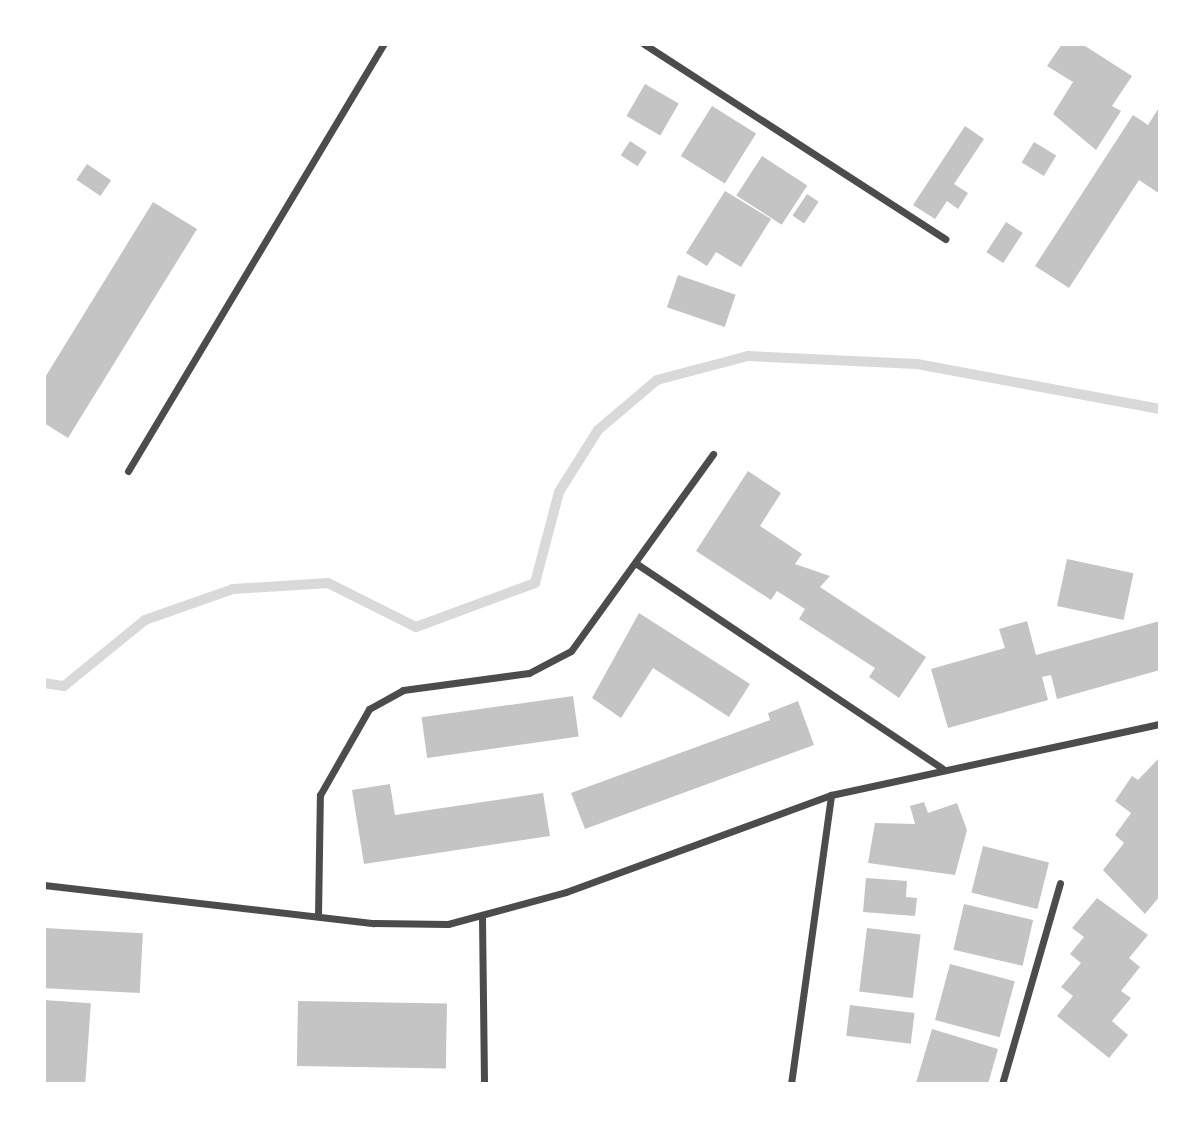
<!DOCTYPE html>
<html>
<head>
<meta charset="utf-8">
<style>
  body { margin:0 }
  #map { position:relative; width:1204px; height:1128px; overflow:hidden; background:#fff; font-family:"Roboto Condensed",sans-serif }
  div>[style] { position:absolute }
  .stream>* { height:10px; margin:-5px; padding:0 5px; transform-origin:5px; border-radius:5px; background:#d9d9d9 }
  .building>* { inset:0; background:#c4c4c4; transform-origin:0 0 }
  .minor>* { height:7px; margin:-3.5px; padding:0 3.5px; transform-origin:3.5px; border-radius:3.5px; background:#4c4c4c }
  span { translate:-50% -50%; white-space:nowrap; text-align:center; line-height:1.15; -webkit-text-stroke:6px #fff; paint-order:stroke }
  .frame { position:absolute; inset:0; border:46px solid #fff; pointer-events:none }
</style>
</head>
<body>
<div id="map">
  <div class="stream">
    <i style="left:44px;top:683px;width:20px;rotate:9deg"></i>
    <i style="left:64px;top:686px;width:104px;rotate:-39.2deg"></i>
    <i style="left:145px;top:620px;width:93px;rotate:-19.4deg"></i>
    <i style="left:233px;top:589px;width:95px;rotate:-3.6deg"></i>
    <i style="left:328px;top:583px;width:98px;rotate:26.6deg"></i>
    <i style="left:416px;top:627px;width:127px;rotate:-20.3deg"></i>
    <i style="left:535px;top:583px;width:94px;rotate:-75.2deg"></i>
    <i style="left:559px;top:492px;width:73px;rotate:-57.8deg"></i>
    <i style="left:598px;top:430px;width:77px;rotate:-40.3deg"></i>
    <i style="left:657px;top:380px;width:94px;rotate:-14.8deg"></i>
    <i style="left:748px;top:356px;width:169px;rotate:2.7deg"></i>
    <i style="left:917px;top:364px;width:247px;rotate:10.5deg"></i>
  </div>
  <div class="building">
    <i style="clip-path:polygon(1062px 44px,1082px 44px,1132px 76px,1112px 106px,1121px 111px,1096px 150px,1053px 114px,1073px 82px,1047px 66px)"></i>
    <i style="left:645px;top:84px;width:39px;height:37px;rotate:30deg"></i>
    <i style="left:712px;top:106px;width:52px;height:59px;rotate:32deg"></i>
    <i style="clip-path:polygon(1160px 106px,1160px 194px,1139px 180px,1069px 288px,1035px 266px,1133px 115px,1148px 125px)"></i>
    <i style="clip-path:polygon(965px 126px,984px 139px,954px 184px,968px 193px,958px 209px,947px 201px,935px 219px,913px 205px)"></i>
    <i style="left:630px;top:141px;width:20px;height:17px;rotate:33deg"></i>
    <i style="left:1034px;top:142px;width:26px;height:24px;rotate:31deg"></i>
    <i style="left:762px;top:156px;width:54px;height:47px;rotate:33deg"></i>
    <i style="left:87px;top:164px;width:29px;height:19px;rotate:34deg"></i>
    <i style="clip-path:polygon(725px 191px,771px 219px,741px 267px,716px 252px,707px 266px,686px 253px)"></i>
    <i style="left:807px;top:194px;width:14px;height:26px;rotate:34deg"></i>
    <i style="clip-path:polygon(153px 202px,197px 229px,68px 438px,44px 423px,44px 379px)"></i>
    <i style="left:1006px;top:222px;width:20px;height:36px;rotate:33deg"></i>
    <i style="left:678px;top:275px;width:61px;height:34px;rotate:19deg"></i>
    <i style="clip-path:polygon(748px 471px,781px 493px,760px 526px,802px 554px,795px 564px,830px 576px,820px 587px,926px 657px,899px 698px,869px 677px,875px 668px,799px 619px,805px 609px,777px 591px,771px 600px,696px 551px)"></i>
    <i style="left:1067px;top:559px;width:68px;height:48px;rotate:12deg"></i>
    <i style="clip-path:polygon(639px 613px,750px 684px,729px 717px,653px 668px,621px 718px,592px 698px)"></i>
    <i style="clip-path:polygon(1027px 621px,1036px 655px,1160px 621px,1160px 670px,1057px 699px,1051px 675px,1042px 677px,1048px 700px,948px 728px,931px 669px,1005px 648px,999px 629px)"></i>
    <i style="left:573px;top:696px;width:41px;height:153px;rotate:82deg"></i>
    <i style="clip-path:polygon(798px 701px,814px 745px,585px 829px,571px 793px,770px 720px,768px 713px)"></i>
    <i style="clip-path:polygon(1160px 757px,1160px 896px,1145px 914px,1103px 870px,1124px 843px,1115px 835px,1131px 813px,1115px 801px,1132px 776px,1138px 780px)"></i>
    <i style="clip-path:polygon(390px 784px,395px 815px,543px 793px,550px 836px,364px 864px,352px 790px)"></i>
    <i style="clip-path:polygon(924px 802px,928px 813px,957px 803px,967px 830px,955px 875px,868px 863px,875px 823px,915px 824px,910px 806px)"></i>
    <i style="left:983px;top:846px;width:68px;height:48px;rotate:14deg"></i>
    <i style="clip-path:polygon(866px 878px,907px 881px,906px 897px,917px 898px,915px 916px,863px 912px)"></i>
    <i style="clip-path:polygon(1097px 898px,1148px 935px,1129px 958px,1140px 967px,1121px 991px,1131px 998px,1112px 1021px,1128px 1035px,1109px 1058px,1057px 1016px,1073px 996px,1061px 987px,1081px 963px,1070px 954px,1084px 937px,1072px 928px)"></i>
    <i style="left:964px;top:904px;width:71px;height:47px;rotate:13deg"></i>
    <i style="left:44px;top:928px;width:99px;height:60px;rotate:3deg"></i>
    <i style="left:867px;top:928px;width:54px;height:64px;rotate:7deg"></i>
    <i style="left:950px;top:964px;width:67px;height:58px;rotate:15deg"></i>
    <i style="left:44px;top:1000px;width:47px;height:84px;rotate:4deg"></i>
    <i style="left:298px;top:1001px;width:149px;height:65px;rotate:1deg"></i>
    <i style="left:850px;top:1005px;width:65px;height:31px;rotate:7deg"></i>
    <i style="clip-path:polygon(932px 1029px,998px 1049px,988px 1084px,916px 1083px)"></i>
  </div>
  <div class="minor">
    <i style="left:644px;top:44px;width:359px;rotate:32.9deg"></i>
    <i style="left:128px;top:471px;width:498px;rotate:-59.1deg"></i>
    <i style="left:637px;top:564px;width:367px;rotate:33.8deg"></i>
    <i style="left:44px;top:885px;width:332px;rotate:6.6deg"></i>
    <i style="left:374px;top:923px;width:74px;rotate:0.8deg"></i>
    <i style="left:448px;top:924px;width:122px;rotate:-15.2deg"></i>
    <i style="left:566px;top:892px;width:282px;rotate:-20.1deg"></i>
    <i style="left:831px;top:795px;width:337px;rotate:-12.2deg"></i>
    <i style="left:318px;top:916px;width:121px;rotate:-89.1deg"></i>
    <i style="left:320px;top:795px;width:99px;rotate:-60.3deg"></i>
    <i style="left:369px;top:709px;width:39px;rotate:-29deg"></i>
    <i style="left:403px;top:690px;width:127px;rotate:-7.7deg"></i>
    <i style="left:529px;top:673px;width:47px;rotate:-27.6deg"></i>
    <i style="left:571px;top:651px;width:243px;rotate:-54.2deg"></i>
    <i style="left:482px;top:918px;width:166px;rotate:89.3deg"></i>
    <i style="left:791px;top:1084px;width:292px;rotate:-82.1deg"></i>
    <i style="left:1002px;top:1084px;width:209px;rotate:-73.9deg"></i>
  </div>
  <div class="frame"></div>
</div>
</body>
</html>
